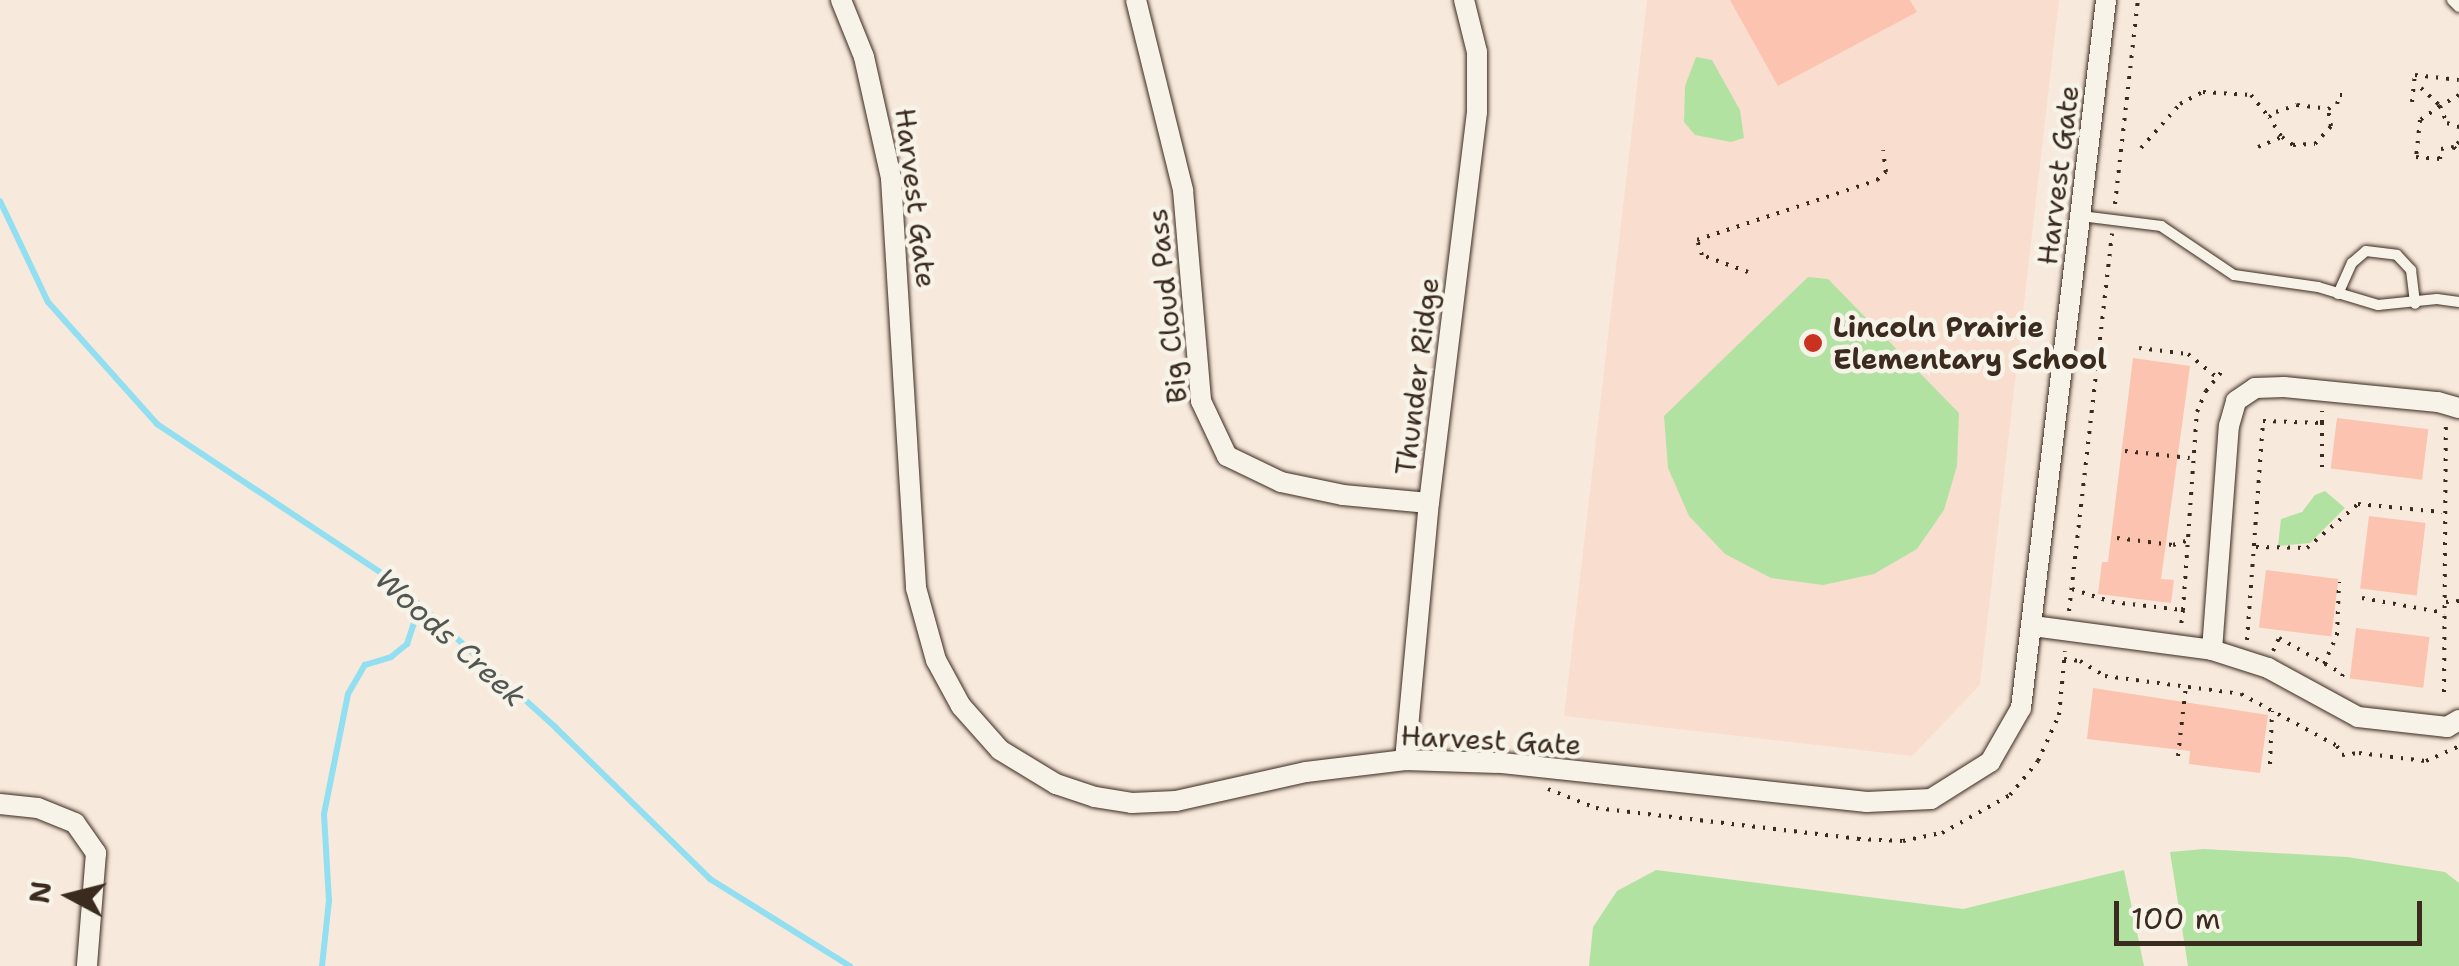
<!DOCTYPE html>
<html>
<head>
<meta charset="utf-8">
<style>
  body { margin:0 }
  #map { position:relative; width:2459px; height:966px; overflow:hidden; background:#f8e9dd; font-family:"Shantell Sans",sans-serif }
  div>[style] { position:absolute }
  .built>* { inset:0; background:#f9ded0 }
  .green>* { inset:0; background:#b2e2a2 }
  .stream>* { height:6px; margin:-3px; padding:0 3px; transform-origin:3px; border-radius:3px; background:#91dff0 }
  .building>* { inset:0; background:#fbc3b0; transform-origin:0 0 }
  .path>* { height:4px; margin-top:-2px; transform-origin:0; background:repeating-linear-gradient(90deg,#3b2a1e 0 2.5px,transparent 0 10.5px) }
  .roads { filter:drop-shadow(0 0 2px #3b2a1e) drop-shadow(0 0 2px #3b2a1e) }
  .service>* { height:10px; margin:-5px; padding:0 5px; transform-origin:5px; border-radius:5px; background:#f7f3e8 }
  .minor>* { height:20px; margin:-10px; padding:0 10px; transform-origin:10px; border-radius:10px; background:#f7f3e8 }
  .dots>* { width:28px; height:28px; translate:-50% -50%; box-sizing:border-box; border:5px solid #f7f3e8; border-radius:50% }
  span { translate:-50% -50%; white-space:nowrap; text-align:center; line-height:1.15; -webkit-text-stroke:9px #f7f3e8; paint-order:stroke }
  .street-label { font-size:28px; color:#3b2a1e }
  .poi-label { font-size:28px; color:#3b2a1e; font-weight:700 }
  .left { translate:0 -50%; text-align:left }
  .water-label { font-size:30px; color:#505752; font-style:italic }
  .north { position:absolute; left:20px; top:846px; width:100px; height:100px; -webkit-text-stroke:8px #f7f3e8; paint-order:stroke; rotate:277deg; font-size:28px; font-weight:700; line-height:40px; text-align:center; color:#3b2a1e }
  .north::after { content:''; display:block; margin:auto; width:35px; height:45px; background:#3b2a1e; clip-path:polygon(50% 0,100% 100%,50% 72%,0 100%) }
  .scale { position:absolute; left:2114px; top:901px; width:308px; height:45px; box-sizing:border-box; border:5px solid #3b2a1e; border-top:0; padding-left:12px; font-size:30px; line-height:35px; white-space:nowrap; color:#3b2a1e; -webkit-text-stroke:8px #f7f3e8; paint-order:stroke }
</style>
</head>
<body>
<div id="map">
  <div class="built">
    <i style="clip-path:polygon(1647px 0,2059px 0,1980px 685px,1912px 756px,1564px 716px)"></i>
  </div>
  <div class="green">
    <i style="clip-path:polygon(1696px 57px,1712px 60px,1740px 110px,1744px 138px,1731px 142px,1695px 135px,1684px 122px,1685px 86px)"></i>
    <i style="clip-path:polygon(1808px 277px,1828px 279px,1959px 413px,1957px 466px,1944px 510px,1917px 549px,1874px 574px,1823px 585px,1771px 578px,1725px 554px,1689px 516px,1668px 468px,1664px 416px)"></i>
    <i style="clip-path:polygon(2325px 491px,2345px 508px,2310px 543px,2278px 546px,2281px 519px,2302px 512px,2315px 495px)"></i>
    <i style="clip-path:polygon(2204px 849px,2347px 857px,2445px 872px,2459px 883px,2459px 966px,2188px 966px,2170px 852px)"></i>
    <i style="clip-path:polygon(1656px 870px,1963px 909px,2124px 870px,2144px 966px,1589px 966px,1593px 927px,1617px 891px)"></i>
  </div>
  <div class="stream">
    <i style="left:0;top:201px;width:112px;rotate:64.6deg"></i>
    <i style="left:48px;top:302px;width:164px;rotate:48.2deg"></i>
    <i style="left:157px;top:424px;width:283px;rotate:33.6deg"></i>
    <i style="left:393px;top:581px;width:219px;rotate:42deg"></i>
    <i style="left:556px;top:728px;width:216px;rotate:44.4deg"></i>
    <i style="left:710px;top:879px;width:165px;rotate:31.9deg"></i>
    <i style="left:322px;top:966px;width:65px;rotate:-83.9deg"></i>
    <i style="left:329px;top:901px;width:87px;rotate:-93.3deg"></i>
    <i style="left:324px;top:814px;width:122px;rotate:-78.7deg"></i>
    <i style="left:348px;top:694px;width:34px;rotate:-60deg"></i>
    <i style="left:365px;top:665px;width:27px;rotate:-17deg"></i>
    <i style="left:391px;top:657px;width:21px;rotate:-39deg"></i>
    <i style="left:407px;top:644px;width:41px;rotate:-71.6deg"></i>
  </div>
  <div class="building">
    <i style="clip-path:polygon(1730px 0,1910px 0,1917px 12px,1778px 86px)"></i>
    <i style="clip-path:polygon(2133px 358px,2190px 366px,2161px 579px,2174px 580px,2171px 603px,2098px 594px,2102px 562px,2108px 562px)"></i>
    <i style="left:2337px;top:418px;width:92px;height:51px;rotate:7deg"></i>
    <i style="left:2369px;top:516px;width:57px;height:73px;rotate:7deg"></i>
    <i style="left:2266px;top:570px;width:73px;height:58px;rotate:7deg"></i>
    <i style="left:2356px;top:628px;width:74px;height:51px;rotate:7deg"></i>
    <i style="clip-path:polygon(2093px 688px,2268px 715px,2260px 773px,2189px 764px,2190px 751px,2087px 739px)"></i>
  </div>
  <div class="path">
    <i style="left:2421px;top:88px;width:26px;rotate:43deg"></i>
    <i style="left:2440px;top:106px;width:24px;rotate:145deg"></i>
    <i style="left:2420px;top:120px;width:37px;rotate:96deg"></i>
    <i style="left:2416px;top:157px;width:24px;rotate:5deg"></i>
    <i style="left:2440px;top:159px;width:10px;rotate:-84deg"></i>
    <i style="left:2441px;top:149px;width:13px;rotate:-9deg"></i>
    <i style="left:2459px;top:95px;width:22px;rotate:150deg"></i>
    <i style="left:2440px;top:106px;width:18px;rotate:68deg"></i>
    <i style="left:2447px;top:123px;width:13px;rotate:18deg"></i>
    <i style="left:2412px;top:102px;width:27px;rotate:-84deg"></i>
    <i style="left:2415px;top:75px;width:44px;rotate:6.5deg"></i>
    <i style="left:2281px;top:136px;width:22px;rotate:-122deg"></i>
    <i style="left:2269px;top:117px;width:9px;rotate:-36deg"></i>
    <i style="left:2276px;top:112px;width:22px;rotate:-18deg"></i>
    <i style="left:2297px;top:105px;width:31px;rotate:7deg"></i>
    <i style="left:2459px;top:142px;width:7px;rotate:135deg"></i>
    <i style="left:2454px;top:147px;width:9px;rotate:54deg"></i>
    <i style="left:2258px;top:147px;width:26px;rotate:-23deg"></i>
    <i style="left:2282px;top:137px;width:14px;rotate:36deg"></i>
    <i style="left:2293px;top:145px;width:22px;rotate:-3deg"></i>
    <i style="left:2315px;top:144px;width:24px;rotate:-48deg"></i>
    <i style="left:2331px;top:126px;width:17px;rotate:-100deg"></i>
    <i style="left:2328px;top:109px;width:10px;rotate:-29deg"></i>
    <i style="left:2337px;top:104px;width:9px;rotate:-72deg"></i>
    <i style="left:2340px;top:95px;width:7px"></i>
    <i style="left:2141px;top:148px;width:59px;rotate:-48.4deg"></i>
    <i style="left:2180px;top:104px;width:26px;rotate:-28deg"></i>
    <i style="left:2203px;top:92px;width:48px;rotate:3.6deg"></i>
    <i style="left:2251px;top:95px;width:28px;rotate:51deg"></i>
    <i style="left:2115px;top:204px;width:205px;rotate:-83.6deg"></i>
    <i style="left:1748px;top:272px;width:49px;rotate:-159.7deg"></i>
    <i style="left:1702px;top:255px;width:16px;rotate:-108deg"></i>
    <i style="left:1697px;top:240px;width:190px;rotate:-18.4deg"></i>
    <i style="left:1877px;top:180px;width:12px;rotate:-42deg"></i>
    <i style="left:1886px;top:172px;width:22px;rotate:-98deg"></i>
    <i style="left:2139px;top:348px;width:49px;rotate:7deg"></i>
    <i style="left:2188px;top:354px;width:36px;rotate:39deg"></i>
    <i style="left:2322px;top:423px;width:45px;rotate:90deg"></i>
    <i style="left:2125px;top:451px;width:65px;rotate:6.1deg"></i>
    <i style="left:2117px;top:538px;width:56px;rotate:7.1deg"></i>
    <i style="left:2173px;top:545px;width:17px;rotate:-17deg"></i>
    <i style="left:2256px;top:547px;width:51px;rotate:1.1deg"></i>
    <i style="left:2307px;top:548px;width:67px;rotate:-40.8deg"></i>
    <i style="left:2358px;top:504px;width:84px;rotate:5.4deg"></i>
    <i style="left:2072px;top:589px;width:42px;rotate:18deg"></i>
    <i style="left:2112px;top:602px;width:71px;rotate:6.4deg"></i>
    <i style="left:2183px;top:610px;width:16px;rotate:97deg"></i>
    <i style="left:2362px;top:598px;width:84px;rotate:10.2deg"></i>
    <i style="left:2446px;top:602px;width:13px;rotate:-4deg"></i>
    <i style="left:2183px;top:610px;width:198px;rotate:-86deg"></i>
    <i style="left:2197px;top:412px;width:23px;rotate:-67deg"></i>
    <i style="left:2206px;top:391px;width:27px;rotate:-51deg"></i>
    <i style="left:2069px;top:611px;width:380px;rotate:-83.5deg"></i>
    <i style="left:2247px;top:640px;width:220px;rotate:-85.8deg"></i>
    <i style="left:2263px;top:421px;width:59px;rotate:1.9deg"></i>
    <i style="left:2322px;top:423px;width:12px;rotate:-90deg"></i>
    <i style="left:2273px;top:651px;width:14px;rotate:-65deg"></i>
    <i style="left:2279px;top:638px;width:73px;rotate:29.4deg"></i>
    <i style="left:2343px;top:674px;width:9px;rotate:111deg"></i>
    <i style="left:2064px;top:659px;width:16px;rotate:7deg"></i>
    <i style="left:2080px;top:661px;width:29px;rotate:31deg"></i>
    <i style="left:2105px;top:676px;width:137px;rotate:7.5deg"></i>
    <i style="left:2241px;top:694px;width:109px;rotate:28.4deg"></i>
    <i style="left:2337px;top:746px;width:10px;rotate:61deg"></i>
    <i style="left:2342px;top:755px;width:17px;rotate:-7deg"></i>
    <i style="left:2359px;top:753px;width:67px;rotate:6.8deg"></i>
    <i style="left:2426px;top:761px;width:36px;rotate:-24deg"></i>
    <i style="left:2324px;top:664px;width:32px;rotate:-66deg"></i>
    <i style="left:2337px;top:635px;width:53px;rotate:-87.8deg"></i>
    <i style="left:2444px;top:692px;width:270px;rotate:-89.6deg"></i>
    <i style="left:2178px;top:756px;width:70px;rotate:-83.5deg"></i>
    <i style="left:2270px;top:764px;width:53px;rotate:-87.8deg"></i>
    <i style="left:1548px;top:789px;width:52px;rotate:21.6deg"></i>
    <i style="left:1596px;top:808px;width:264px;rotate:6.7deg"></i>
    <i style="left:1858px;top:839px;width:45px;rotate:2.5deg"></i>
    <i style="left:1903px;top:841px;width:40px;rotate:-12deg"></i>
    <i style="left:1942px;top:833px;width:78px;rotate:-29.2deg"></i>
    <i style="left:2010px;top:795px;width:44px;rotate:-50.5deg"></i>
    <i style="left:2038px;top:761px;width:51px;rotate:-65.5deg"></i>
    <i style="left:2059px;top:715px;width:64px;rotate:-84.6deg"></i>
  </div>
  <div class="roads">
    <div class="service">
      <i style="left:2452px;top:0;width:10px;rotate:45deg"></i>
      <i style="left:2081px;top:216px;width:81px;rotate:7.1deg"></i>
      <i style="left:2161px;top:226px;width:88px;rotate:33.9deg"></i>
      <i style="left:2234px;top:275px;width:85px;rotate:8.1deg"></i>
      <i style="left:2318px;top:287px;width:63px;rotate:16.7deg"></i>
      <i style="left:2378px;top:305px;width:59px;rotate:-5.8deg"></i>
      <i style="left:2437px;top:299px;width:22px;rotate:8deg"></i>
      <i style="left:2338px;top:294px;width:34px;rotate:-66deg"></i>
      <i style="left:2352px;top:263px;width:18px;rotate:-41deg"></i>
      <i style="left:2366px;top:251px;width:31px;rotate:7deg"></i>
      <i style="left:2397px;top:255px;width:21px;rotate:47deg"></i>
      <i style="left:2411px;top:270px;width:34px;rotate:83deg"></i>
    </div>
    <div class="minor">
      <i style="left:841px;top:0;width:61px;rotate:68deg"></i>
      <i style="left:864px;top:57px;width:124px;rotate:77.4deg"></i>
      <i style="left:891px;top:178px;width:411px;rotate:86.5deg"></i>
      <i style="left:916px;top:588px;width:75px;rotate:74.5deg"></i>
      <i style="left:936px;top:660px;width:52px;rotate:61.5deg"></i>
      <i style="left:961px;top:706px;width:59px;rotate:48.4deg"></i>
      <i style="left:1000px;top:750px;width:66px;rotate:31.3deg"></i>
      <i style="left:1056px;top:784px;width:41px;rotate:18.4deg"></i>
      <i style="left:1095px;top:797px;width:37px;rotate:9deg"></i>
      <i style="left:1132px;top:803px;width:44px;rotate:-2.6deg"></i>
      <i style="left:1176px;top:801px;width:133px;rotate:-12.6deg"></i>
      <i style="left:1306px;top:772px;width:100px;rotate:-6.9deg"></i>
      <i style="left:1405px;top:760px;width:97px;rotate:1.8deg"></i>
      <i style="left:1502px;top:763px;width:367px;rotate:6.1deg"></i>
      <i style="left:1867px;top:802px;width:64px;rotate:-2.7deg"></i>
      <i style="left:1931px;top:799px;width:70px;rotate:-32.1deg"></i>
      <i style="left:1990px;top:762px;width:62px;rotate:-60.1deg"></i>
      <i style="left:2021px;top:708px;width:713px;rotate:-83.15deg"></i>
      <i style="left:1136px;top:0;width:196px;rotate:76.1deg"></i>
      <i style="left:1183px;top:190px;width:212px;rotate:85.1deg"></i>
      <i style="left:1201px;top:401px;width:61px;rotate:64.7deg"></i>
      <i style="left:1227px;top:456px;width:60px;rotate:25.7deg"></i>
      <i style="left:1281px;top:482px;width:63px;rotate:11.8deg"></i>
      <i style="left:1343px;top:495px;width:86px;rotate:5.3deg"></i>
      <i style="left:2033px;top:626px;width:181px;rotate:7.6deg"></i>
      <i style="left:2212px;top:650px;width:59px;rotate:17.8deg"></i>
      <i style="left:2268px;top:668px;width:102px;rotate:28.6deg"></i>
      <i style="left:2358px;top:717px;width:90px;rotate:6.4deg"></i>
      <i style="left:2447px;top:727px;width:14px;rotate:-30deg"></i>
      <i style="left:2212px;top:650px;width:225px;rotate:-85.7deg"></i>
      <i style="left:2229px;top:426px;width:26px;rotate:-74deg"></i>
      <i style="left:2236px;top:401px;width:23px;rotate:-34deg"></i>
      <i style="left:2255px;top:388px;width:29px;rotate:-2deg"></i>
      <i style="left:2284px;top:387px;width:155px;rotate:5.6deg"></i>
      <i style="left:2438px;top:402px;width:22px;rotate:16deg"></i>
      <i style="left:1405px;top:760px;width:258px;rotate:-84.7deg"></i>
      <i style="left:1429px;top:503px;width:394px;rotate:-83deg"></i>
      <i style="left:1477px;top:112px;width:60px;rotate:-90deg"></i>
      <i style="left:1477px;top:52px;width:54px;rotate:-104deg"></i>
      <i style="left:0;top:804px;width:38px;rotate:6deg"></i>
      <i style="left:38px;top:808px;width:40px;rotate:22deg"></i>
      <i style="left:75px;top:823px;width:37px;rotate:55deg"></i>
      <i style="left:96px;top:853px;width:113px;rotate:94.6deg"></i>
    </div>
  </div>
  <div class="dots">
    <i style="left:1813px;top:343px;background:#c8321e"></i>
  </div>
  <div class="street-label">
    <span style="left:2058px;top:175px;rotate:-83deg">Harvest Gate</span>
    <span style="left:916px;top:198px;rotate:83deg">Harvest Gate</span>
    <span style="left:1167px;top:306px;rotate:-96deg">Big Cloud Pass</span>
    <span style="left:1417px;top:376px;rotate:-83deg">Thunder Ridge</span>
    <span style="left:1491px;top:740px;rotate:3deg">Harvest Gate</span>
  </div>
  <div class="poi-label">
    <span class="left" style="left:1833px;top:343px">Lincoln Prairie<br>Elementary School</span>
  </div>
  <div class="water-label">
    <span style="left:450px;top:638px;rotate:42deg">Woods Creek</span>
  </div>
  <div class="north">N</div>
  <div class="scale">100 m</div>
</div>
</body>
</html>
